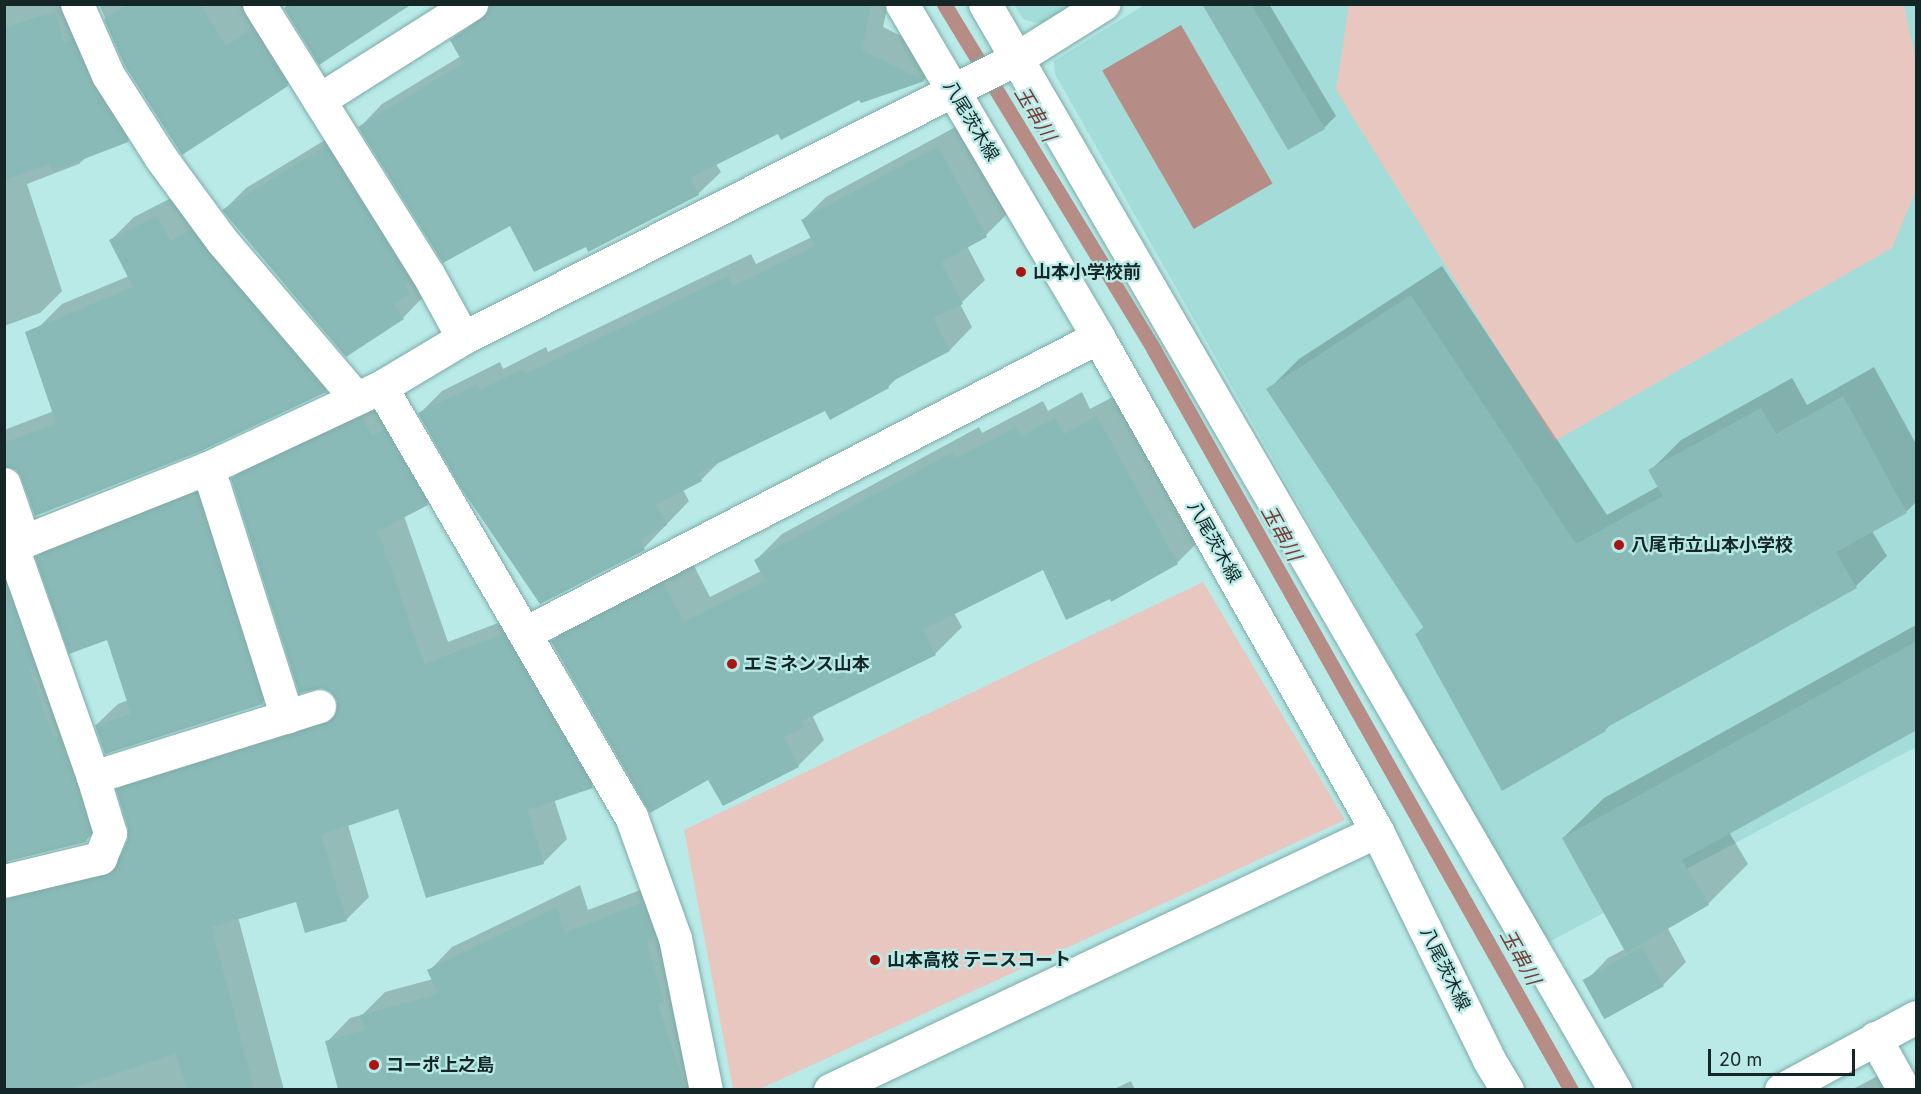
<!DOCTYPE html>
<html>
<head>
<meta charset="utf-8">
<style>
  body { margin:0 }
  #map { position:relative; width:1921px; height:1094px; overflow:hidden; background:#b9eae7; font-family:Inter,"Noto Sans JP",sans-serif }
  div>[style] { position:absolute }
  .built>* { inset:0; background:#a3dcd9 }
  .green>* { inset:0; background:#e8c7c1 }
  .water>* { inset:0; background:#b58c86; transform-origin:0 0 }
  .shadow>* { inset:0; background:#0003 }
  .stream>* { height:15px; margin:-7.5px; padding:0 7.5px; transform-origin:7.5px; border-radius:7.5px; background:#b58c86 }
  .building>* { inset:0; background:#8abab7; transform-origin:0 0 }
  .roads { filter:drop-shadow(0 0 2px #7caaa7) drop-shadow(0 0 2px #7caaa7) }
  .street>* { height:33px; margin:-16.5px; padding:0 16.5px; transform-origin:16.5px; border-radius:16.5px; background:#fff }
  .secondary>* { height:33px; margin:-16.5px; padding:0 16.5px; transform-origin:16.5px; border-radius:16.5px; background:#fff }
  .primary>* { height:33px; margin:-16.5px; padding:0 16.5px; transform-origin:16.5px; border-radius:16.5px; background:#fff }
  .dots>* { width:16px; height:16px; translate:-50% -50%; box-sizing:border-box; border:3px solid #b9eae7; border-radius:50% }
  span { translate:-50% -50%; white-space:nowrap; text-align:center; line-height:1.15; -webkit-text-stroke:4.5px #b9eae7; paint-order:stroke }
  .street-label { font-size:18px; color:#142626 }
  .poi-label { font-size:18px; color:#142626; font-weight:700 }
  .left { translate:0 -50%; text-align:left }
  .water-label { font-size:20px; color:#753d36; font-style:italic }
  .frame { position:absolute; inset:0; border:6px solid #142626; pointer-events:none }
  .scale { position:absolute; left:1708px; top:1049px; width:147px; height:27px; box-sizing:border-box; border:3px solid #142626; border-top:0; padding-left:8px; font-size:18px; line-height:21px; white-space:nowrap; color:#142626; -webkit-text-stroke:4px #b9eae7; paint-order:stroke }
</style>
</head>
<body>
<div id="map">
  <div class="built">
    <i style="clip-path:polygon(1014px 5px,1078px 5px,1045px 25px,1023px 19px)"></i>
    <i style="clip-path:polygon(1144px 5px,1916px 5px,1916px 747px,1547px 943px,1055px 74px,1054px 61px)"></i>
  </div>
  <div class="green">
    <i style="clip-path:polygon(1349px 5px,1904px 5px,1916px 61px,1916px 190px,1892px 248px,1555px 441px,1336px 90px)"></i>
    <i style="clip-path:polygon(1203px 582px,1345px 820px,760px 1089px,733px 1089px,684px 830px)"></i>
  </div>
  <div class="water">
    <i style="left:1181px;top:25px;width:183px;height:91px;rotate:60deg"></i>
  </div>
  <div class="shadow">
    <i style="clip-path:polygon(4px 4px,88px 4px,150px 118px,128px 141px,87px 156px,79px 164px,27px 184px,62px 291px,40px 313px,4px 326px)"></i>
    <i style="clip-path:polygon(99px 4px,273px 4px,309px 63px,287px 85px,183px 153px,126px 65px)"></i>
    <i style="clip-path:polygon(506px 4px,888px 4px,883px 27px,946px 58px,924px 80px,862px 101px,860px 98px,778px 132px,716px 164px,721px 172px,698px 194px,587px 245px,511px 224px,360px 127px,382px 104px,461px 56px,454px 43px,476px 21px)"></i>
    <i style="clip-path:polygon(1203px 4px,1269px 4px,1336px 116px,1325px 127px,1289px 148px)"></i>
    <i style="clip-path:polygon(961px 124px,1008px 213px,986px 235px,967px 246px,985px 280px,960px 304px,972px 327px,950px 350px,899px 376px,888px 387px,826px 409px,721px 460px,701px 480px,683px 490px,689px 501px,644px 548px,541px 602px,420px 413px,442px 391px,500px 362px,503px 369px,546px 347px,548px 352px,751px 254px,756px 264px,812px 237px,803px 220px,826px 197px)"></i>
    <i style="clip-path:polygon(348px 126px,424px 296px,403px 318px,224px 210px,246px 188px)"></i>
    <i style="clip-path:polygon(179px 194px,348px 368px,325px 391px,200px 449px,36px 515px,18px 469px,8px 464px,23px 506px,10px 519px,109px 817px,85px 841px,8px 861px,13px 870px,33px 877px,123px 855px,129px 840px,129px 827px,118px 790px,141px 766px,339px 703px,233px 478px,256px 455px,385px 395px,450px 480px,427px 504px,404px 516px,448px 642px,527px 612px,615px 763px,592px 786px,554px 799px,567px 839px,543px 863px,399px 808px,348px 825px,369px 897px,346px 920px,297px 900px,238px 917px,284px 1090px,4px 1090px,9px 1088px,4px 1068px,4px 430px,54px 411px,39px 327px,62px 304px,129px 276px,111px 240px,134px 217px)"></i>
    <i style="clip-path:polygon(1442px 266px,1607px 515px,1659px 486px,1650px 471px,1681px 440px,1792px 378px,1807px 405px,1874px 367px,1916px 444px,1916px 502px,1907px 511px,1872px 531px,1887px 556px,1856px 586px,1613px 722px,1605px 730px,1416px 634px,1425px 626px,1268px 390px,1299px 359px)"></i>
    <i style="clip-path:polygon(1124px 391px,1203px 537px,1177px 563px,1044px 568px,954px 613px,962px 627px,935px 654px,818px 712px,813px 717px,824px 740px,798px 766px,709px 778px,553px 641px,579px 615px,690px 558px,710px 597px,761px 571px,756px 560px,782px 534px,979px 427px,982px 433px,1043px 401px,1048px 411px,1082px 392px,1090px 409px)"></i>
    <i style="clip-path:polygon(218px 472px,284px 681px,262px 703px,96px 725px,118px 704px,128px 700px,108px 638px,37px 557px,59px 535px)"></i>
    <i style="clip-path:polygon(1916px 625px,1916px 728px,1729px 832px,1748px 864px,1708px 904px,1667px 927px,1686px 962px,1663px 985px,1585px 982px,1608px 958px,1625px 949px,1563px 838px,1604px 798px)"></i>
    <i style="clip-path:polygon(664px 881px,702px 1090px,340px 1090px,327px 1042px,350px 1018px,362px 1015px,385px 992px,433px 979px,429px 971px,452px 947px,580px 885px,588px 910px)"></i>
    <i style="clip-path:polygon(1895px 1067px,1916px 1090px,1851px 1090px)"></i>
    <i style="clip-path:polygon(1131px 1081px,1135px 1090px,1112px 1090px)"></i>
  </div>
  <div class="stream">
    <i style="left:944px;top:4px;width:405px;rotate:58.7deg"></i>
    <i style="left:1154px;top:350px;width:849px;rotate:60.6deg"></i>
  </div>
  <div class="building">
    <i style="clip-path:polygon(128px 4px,200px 4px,226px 46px,252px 29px,288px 86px,182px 155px,125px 66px,104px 19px)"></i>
    <i style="clip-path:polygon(289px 4px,412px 4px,319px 65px,284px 8px)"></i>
    <i style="clip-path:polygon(490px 4px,871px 4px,862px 50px,925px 81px,861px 103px,859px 100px,781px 140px,778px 134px,690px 178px,699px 195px,588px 252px,586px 247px,534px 272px,510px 226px,443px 263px,358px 127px,463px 63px,450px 40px,481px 19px,487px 13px)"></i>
    <i style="clip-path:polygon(1202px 4px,1251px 4px,1325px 129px,1288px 150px)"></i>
    <i style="clip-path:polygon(56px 12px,64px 44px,72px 39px,92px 85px,128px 142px,53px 171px,50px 164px,4px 180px,4px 27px)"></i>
    <i style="clip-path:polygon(326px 146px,410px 281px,404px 285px,410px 294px,394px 304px,404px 319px,346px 357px,222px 210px)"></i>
    <i style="clip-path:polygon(938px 146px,987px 237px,941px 262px,963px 304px,933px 318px,950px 351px,887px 384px,889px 388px,830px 420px,825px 411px,698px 473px,702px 481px,656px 505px,667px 525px,640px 540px,645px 550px,540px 604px,461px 488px,418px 413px,477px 384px,480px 390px,523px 369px,525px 374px,728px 276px,733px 286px,815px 246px,801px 220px)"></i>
    <i style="clip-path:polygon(156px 216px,171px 241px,190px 229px,326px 392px,201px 451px,35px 516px,21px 477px,16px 470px,4px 466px,4px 443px,56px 423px,25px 332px,133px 287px,109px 240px)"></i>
    <i style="clip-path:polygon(1411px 295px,1576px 544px,1663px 496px,1648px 470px,1761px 408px,1776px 434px,1843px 396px,1907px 513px,1836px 552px,1857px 588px,1604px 729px,1606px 731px,1502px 791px,1415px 634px,1424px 628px,1266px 389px)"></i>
    <i style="clip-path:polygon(1097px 416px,1178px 564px,1111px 602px,1110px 599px,1066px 620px,1043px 570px,923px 630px,936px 655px,802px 721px,805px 727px,784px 737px,799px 767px,723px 806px,708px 780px,650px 813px,551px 641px,663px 583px,684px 622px,765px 581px,754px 560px,953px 452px,956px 458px,1016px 427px,1021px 436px,1055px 418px,1064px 434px)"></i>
    <i style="clip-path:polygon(362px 417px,372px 436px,384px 429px,428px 505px,378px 531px,424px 664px,503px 634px,593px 788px,528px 810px,544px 864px,426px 898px,398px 809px,321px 835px,347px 921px,305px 933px,296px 902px,212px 927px,254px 1089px,186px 1089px,176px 1054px,71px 1089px,4px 1089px,4px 899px,104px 876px,113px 872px,128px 839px,128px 828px,116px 789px,293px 735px,333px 718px,337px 709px,337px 701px,331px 692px,322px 688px,299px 693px,231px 478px)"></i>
    <i style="clip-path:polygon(196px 493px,263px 704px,105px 754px,95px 725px,131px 714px,107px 640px,69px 654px,35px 557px)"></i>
    <i style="clip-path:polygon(4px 582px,34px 666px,29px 668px,54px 738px,59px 736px,90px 832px,86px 842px,4px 862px)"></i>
    <i style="clip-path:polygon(1917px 641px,1917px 730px,1682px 860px,1709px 905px,1626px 953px,1562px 838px)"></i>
    <i style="clip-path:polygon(641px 903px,654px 938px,647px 941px,664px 1002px,658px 1004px,686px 1089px,338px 1089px,325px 1041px,365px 1030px,360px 1015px,438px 994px,427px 970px,557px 907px,565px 933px)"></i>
    <i style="left:1642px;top:947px;width:45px;height:68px;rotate:61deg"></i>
  </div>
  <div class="roads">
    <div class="street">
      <i style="left:77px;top:4px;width:77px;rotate:66.4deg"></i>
      <i style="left:108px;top:75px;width:98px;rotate:57.4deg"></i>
      <i style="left:161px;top:158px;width:103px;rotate:53.7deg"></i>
      <i style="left:222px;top:241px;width:206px;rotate:49.5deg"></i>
      <i style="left:259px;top:4px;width:319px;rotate:58deg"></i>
      <i style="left:428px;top:274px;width:73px;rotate:61.3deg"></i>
      <i style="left:985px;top:4px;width:1256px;rotate:59.88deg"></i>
      <i style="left:319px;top:100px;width:180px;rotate:-32.3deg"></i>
      <i style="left:381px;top:387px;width:497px;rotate:59.8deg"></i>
      <i style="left:631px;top:816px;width:130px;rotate:70.2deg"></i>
      <i style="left:675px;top:938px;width:155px;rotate:78.5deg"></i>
      <i style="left:208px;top:468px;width:261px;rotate:72.4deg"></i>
      <i style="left:4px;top:484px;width:61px;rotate:71deg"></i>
      <i style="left:4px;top:549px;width:219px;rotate:-21.7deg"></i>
      <i style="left:208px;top:468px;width:191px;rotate:-25.1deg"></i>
      <i style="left:381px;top:387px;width:96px;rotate:-30.9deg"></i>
      <i style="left:463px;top:338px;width:621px;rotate:-26.81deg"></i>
      <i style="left:1017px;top:58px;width:102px;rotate:-32.1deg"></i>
      <i style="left:525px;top:633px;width:645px;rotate:-27.32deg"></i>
      <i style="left:93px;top:777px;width:237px;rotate:-17.4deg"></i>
      <i style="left:4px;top:881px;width:99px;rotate:-13.5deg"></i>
      <i style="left:100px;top:858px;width:27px;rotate:-68deg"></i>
      <i style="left:110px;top:833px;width:59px;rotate:-106.9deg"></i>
      <i style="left:93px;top:777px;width:244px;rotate:-109.4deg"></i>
      <i style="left:1875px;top:1038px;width:60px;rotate:60.9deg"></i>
      <i style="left:1781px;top:1090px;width:153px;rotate:-28.4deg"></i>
    </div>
    <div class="secondary">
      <i style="left:830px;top:1090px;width:605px;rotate:-25.34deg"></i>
    </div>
    <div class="primary">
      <i style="left:902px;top:4px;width:386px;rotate:59.5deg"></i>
      <i style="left:1098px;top:337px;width:567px;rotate:60.54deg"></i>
      <i style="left:1377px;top:831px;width:255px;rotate:63.9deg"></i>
      <i style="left:1489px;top:1060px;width:35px;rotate:59deg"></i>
    </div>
  </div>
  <div class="dots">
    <i style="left:1021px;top:272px;background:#a91513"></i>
    <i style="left:1619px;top:545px;background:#a91513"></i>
    <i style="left:732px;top:664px;background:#a91513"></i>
    <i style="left:875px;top:960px;background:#a91513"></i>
    <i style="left:374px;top:1065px;background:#a91513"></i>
  </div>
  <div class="street-label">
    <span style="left:971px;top:121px;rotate:59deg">八尾茨木線</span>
    <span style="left:1214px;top:542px;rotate:61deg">八尾茨木線</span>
    <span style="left:1445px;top:969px;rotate:64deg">八尾茨木線</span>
  </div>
  <div class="poi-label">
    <span class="left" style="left:1033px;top:272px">山本小学校前</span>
    <span class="left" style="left:1631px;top:545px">八尾市立山本小学校</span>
    <span class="left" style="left:744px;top:664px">エミネンス山本</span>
    <span class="left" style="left:887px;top:960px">山本高校 テニスコート</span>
    <span class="left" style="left:386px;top:1065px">コーポ上之島</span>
  </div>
  <div class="water-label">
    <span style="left:1035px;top:114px;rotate:59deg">玉串川</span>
    <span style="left:1281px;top:533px;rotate:61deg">玉串川</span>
    <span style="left:1520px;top:957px;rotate:61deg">玉串川</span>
  </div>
  <div class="frame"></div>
  <div class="scale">20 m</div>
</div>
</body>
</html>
